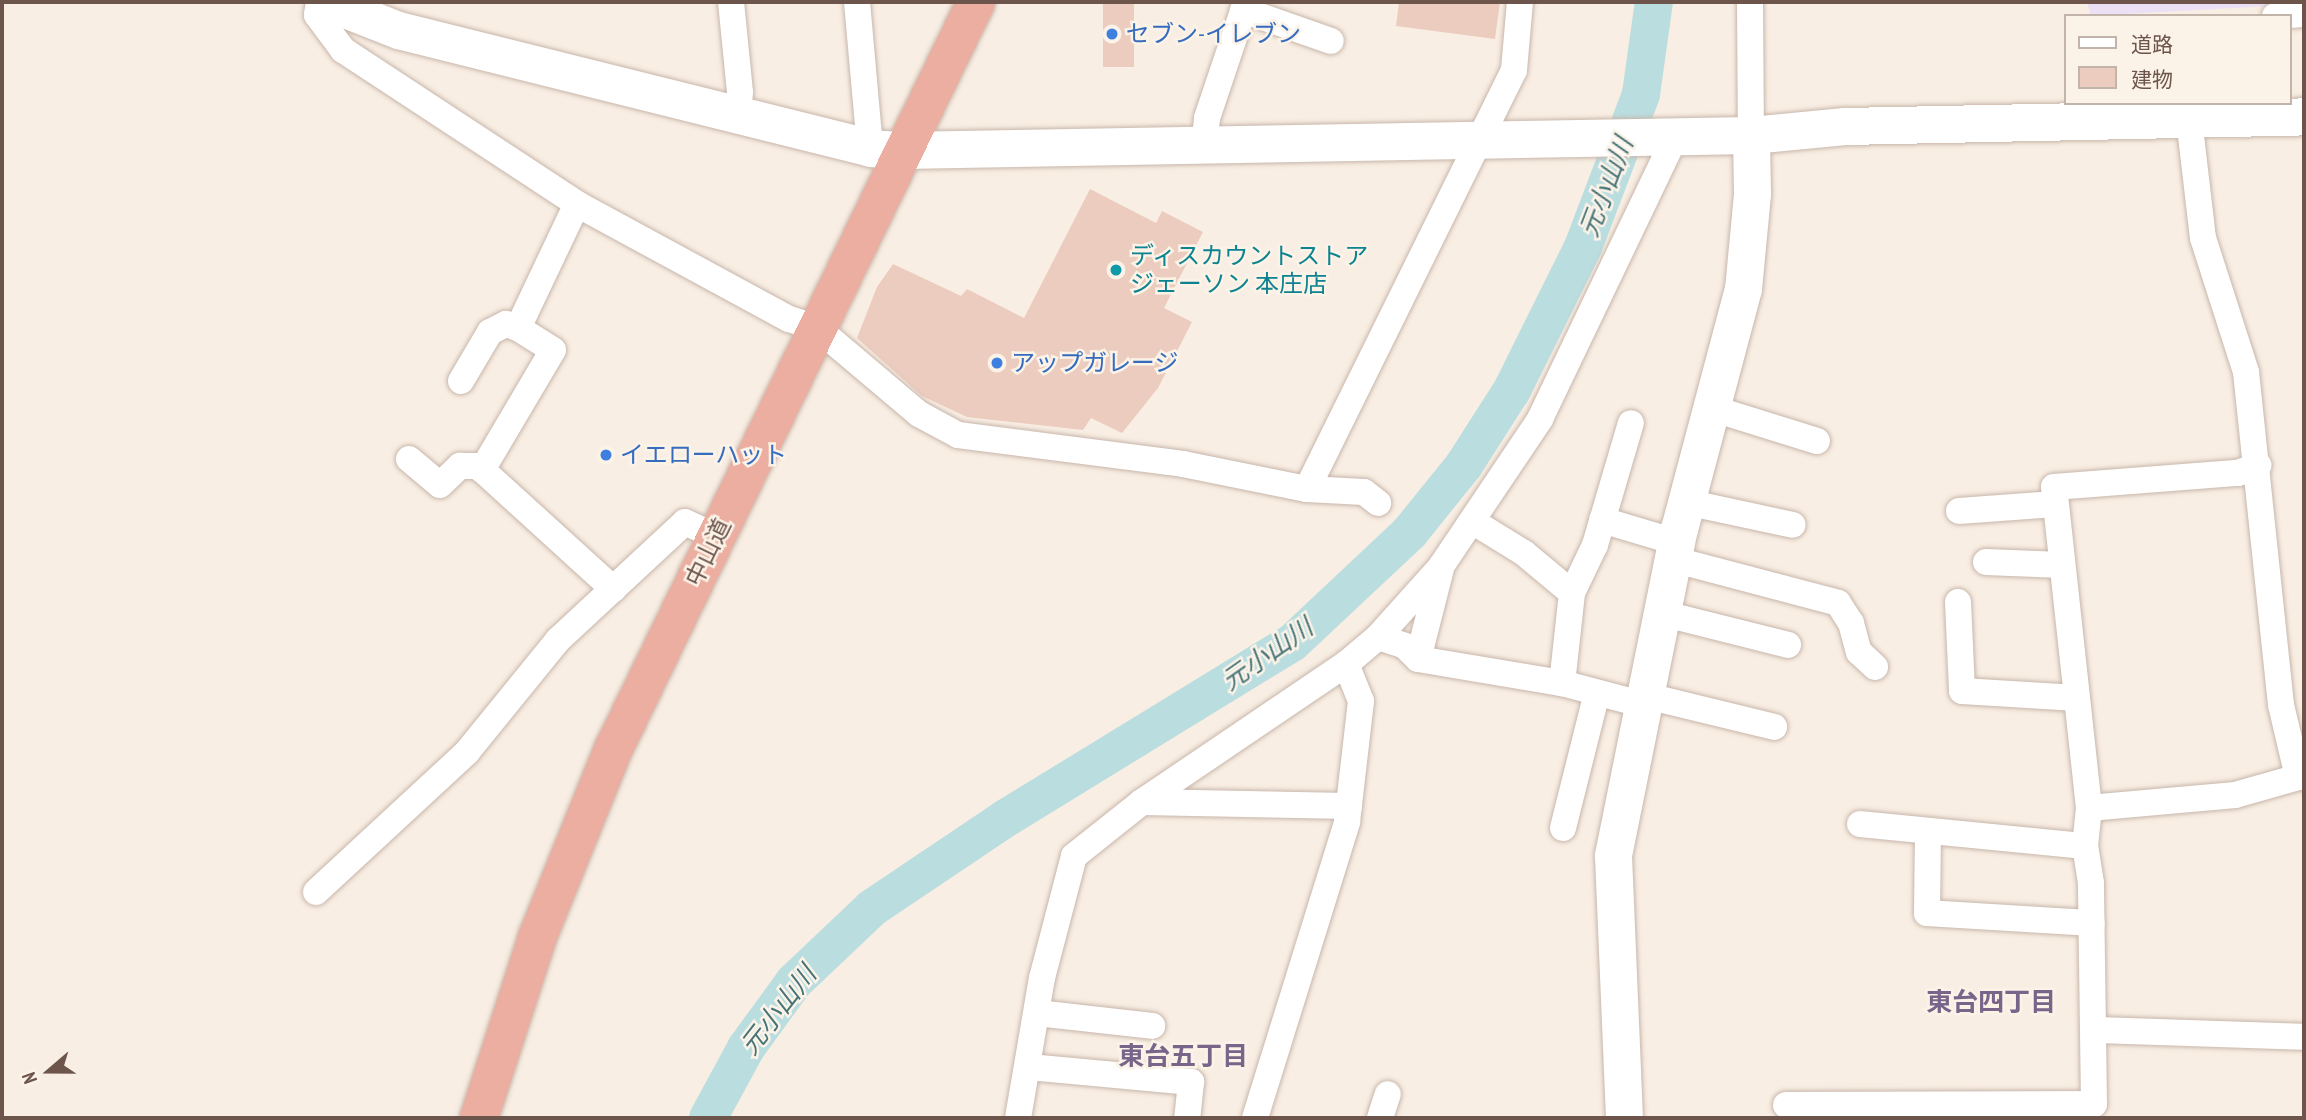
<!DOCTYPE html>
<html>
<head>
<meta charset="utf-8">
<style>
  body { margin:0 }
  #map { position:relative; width:2306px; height:1120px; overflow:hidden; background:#f9eee3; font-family:"PT Sans Narrow","Noto Sans JP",sans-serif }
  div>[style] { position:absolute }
  .education>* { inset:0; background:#ebe0f5 }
  .river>* { height:38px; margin:-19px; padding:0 19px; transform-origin:19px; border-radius:19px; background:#badddf }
  .building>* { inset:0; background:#ebccbe; transform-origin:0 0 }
  .roads { filter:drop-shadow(0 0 2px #c8b6ab) drop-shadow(0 0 2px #c8b6ab) }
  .street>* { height:26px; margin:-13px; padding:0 13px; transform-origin:13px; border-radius:13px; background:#fff }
  .secondary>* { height:37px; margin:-18.5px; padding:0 18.5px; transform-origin:18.5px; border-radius:18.5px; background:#fff }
  .highway>* { height:38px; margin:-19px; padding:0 19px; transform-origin:19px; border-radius:19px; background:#ecaea1 }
  .dots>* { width:19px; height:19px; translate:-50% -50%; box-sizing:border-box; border:4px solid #fcf3e8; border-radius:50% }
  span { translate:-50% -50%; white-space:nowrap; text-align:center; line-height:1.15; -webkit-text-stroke:5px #fcf3e8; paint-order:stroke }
  .shop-label { font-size:24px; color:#366cbe }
  .left { translate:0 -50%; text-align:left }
  .culture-label { font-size:24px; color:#0d838f }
  .street-label { font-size:24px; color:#6d554c }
  .water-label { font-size:26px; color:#467377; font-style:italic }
  .neighbourhood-label { font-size:26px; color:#7a658a; font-weight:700 }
  .frame { position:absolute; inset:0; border:4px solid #6d554c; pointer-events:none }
  .legend { position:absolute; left:2064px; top:14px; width:228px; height:91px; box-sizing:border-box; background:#fcf3e8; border:2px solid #c3b4aa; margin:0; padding:9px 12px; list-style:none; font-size:21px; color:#6d554c }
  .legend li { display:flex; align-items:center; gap:14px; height:35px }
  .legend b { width:35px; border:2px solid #c3b4aa }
  .north { position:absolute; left:14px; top:1036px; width:70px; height:70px; -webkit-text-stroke:5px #fcf3e8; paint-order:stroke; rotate:250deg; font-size:19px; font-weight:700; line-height:28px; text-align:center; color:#6d554c }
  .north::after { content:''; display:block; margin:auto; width:24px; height:32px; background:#6d554c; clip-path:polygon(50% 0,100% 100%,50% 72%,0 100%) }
</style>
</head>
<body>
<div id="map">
  <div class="education">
    <i style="clip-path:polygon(2087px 2px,2304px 2px,2304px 4px,2091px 16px)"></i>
  </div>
  <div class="river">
    <i style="left:708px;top:1118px;width:80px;rotate:-61.5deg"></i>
    <i style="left:746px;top:1048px;width:82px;rotate:-54deg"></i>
    <i style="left:794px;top:982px;width:108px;rotate:-43.5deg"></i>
    <i style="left:872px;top:908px;width:161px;rotate:-33.9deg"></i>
    <i style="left:1006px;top:818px;width:335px;rotate:-31.5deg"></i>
    <i style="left:1292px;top:643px;width:162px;rotate:-43.2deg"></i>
    <i style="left:1410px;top:532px;width:86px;rotate:-51.1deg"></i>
    <i style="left:1464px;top:465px;width:89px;rotate:-57.4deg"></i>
    <i style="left:1512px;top:390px;width:160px;rotate:-63.6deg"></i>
    <i style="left:1583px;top:247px;width:164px;rotate:-69.2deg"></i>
    <i style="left:1641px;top:94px;width:93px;rotate:-82deg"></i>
  </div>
  <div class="building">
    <i style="left:1103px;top:2px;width:31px;height:65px"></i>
    <i style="clip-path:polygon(1399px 2px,1500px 2px,1495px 39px,1396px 26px)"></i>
    <i style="clip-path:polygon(1090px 189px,1156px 223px,1162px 211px,1203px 232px,1164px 308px,1192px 322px,1158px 388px,1122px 433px,1091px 418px,1083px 430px,967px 417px,922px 396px,857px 338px,877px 287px,893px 264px,961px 296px,967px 289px,1024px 318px)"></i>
  </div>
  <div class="roads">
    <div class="street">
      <i style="left:319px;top:2px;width:13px;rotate:99deg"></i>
      <i style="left:317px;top:15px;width:44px;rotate:53.4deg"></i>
      <i style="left:343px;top:50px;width:280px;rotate:33.3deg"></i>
      <i style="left:577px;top:204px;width:241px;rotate:28.5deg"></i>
      <i style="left:789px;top:319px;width:28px;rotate:17deg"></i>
      <i style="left:816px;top:327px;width:135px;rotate:40.2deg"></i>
      <i style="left:919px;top:414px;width:44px;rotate:28.3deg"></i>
      <i style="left:958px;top:435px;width:227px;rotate:7.3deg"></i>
      <i style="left:1183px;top:464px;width:126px;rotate:11.4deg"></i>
      <i style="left:1307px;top:489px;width:467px;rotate:-63.7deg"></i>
      <i style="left:1514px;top:70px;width:68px;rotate:-85deg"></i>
      <i style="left:731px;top:2px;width:90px;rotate:84.3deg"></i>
      <i style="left:740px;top:92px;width:21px;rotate:95deg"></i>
      <i style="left:857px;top:2px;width:147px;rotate:84.9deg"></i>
      <i style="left:1750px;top:2px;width:133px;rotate:89.6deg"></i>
      <i style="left:1243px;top:10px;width:93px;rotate:19.4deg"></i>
      <i style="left:2275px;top:16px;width:29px;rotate:-4deg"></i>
      <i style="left:2189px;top:119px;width:120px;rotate:83.3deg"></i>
      <i style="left:2203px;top:238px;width:141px;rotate:72.2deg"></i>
      <i style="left:2246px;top:372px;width:335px;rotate:84deg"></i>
      <i style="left:2281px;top:705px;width:74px;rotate:76.7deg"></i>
      <i style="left:2298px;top:777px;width:6px"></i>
      <i style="left:1204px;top:147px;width:29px;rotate:-84deg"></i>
      <i style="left:1207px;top:118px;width:122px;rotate:-71.4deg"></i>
      <i style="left:461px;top:381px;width:57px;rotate:-59.4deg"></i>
      <i style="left:490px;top:332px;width:18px;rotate:-27deg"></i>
      <i style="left:506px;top:324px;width:13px;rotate:18deg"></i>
      <i style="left:1711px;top:408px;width:111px;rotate:17.3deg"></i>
      <i style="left:409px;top:459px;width:40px;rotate:40deg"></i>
      <i style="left:440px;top:485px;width:28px;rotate:-44deg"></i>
      <i style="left:460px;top:466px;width:18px"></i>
      <i style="left:478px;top:466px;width:183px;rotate:42.3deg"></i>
      <i style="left:482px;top:470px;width:139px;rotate:-59.4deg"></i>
      <i style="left:553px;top:350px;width:41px;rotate:-147.8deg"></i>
      <i style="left:518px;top:328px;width:137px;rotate:-64.6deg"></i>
      <i style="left:1307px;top:489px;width:57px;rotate:3deg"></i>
      <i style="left:1364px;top:492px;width:18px;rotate:38deg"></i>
      <i style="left:1686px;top:502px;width:109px;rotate:12.1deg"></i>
      <i style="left:1959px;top:511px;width:96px;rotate:-4.2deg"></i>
      <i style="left:1602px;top:520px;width:77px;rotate:16.6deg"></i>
      <i style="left:1472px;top:521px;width:61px;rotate:31.6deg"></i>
      <i style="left:1524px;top:553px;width:62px;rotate:39.8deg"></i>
      <i style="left:1572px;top:593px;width:91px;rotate:96.3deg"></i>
      <i style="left:1672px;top:559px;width:172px;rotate:14.8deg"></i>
      <i style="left:1838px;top:603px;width:24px;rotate:57deg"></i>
      <i style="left:1851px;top:623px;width:30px;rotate:75deg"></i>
      <i style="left:1859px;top:652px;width:22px;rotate:43deg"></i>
      <i style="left:1986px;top:562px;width:76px;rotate:2.3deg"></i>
      <i style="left:1572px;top:593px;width:53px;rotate:-64.4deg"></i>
      <i style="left:1595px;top:545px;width:127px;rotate:-73.6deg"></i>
      <i style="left:1958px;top:602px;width:89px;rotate:87.4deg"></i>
      <i style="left:1962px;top:691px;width:115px;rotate:3.5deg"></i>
      <i style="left:1661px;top:613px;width:131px;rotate:14.1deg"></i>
      <i style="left:1378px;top:637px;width:93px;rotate:-48.1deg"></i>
      <i style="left:1418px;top:659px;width:97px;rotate:-75.7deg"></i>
      <i style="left:1442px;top:565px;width:176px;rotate:-56.1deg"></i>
      <i style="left:1540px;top:419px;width:317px;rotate:-64.4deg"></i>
      <i style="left:1643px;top:695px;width:135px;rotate:13.7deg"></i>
      <i style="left:1142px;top:802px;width:207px;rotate:1.1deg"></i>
      <i style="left:2089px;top:808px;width:147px;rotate:-5.1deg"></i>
      <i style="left:2235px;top:795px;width:66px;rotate:-15.9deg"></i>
      <i style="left:1860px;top:824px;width:226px;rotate:5.6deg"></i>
      <i style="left:1563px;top:828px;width:139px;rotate:-75.9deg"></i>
      <i style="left:1928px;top:831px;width:82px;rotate:90.7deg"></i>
      <i style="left:1927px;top:913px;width:165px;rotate:3.5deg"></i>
      <i style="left:316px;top:892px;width:206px;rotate:-42.8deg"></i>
      <i style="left:467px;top:752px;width:144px;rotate:-50.9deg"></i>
      <i style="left:558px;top:640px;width:173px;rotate:-42.9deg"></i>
      <i style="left:685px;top:522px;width:33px;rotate:25deg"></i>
      <i style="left:1037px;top:1013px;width:116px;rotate:6.4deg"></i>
      <i style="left:2095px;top:1030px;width:209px;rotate:1.9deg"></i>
      <i style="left:1029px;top:1067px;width:163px;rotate:5.3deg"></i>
      <i style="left:1191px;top:1082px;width:36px;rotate:96deg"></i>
      <i style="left:1786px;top:1105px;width:308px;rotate:-0.2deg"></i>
      <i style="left:2094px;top:1104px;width:221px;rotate:-90.8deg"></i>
      <i style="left:2091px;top:883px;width:37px;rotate:-99deg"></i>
      <i style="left:2085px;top:846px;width:38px;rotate:-84deg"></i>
      <i style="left:2089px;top:808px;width:323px;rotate:-96.2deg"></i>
      <i style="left:2054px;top:487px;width:185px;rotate:-4.4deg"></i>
      <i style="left:2238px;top:473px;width:22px;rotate:-21deg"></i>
      <i style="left:1018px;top:1118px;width:142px;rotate:-80.3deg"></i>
      <i style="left:1042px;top:978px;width:126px;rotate:-75.3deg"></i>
      <i style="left:1074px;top:856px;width:87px;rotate:-38.5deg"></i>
      <i style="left:1142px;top:802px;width:246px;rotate:-34.1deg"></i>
      <i style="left:1255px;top:1118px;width:310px;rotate:-72.7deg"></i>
      <i style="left:1347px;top:822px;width:122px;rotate:-83.4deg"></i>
      <i style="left:1361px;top:701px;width:40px;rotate:-112deg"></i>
      <i style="left:1346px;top:664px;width:42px;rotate:-40.2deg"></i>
      <i style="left:1378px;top:637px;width:28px;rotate:18deg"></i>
      <i style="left:1405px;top:646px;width:18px;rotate:45deg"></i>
      <i style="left:1418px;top:659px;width:146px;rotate:9.5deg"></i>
      <i style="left:1562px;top:683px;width:82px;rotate:14.9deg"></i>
      <i style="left:1380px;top:1118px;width:25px;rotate:-72deg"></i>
    </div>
    <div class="secondary">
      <i style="left:327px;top:2px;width:76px;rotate:21.5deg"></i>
      <i style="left:398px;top:30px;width:487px;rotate:14deg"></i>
      <i style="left:870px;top:148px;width:32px;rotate:4deg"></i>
      <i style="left:902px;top:150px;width:849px;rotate:-1.01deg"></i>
      <i style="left:1751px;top:135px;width:94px;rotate:-5.5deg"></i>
      <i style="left:1845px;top:126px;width:459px;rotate:-1.2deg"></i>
      <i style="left:1624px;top:1118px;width:263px;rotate:-92.4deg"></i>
      <i style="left:1613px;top:855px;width:333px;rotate:-78.6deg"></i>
      <i style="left:1679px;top:529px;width:248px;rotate:-75.1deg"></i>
      <i style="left:1743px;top:289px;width:96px;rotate:-84.6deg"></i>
      <i style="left:1752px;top:193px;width:58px;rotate:-91deg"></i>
    </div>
    <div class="highway">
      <i style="left:479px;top:1118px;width:189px;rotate:-72.1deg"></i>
      <i style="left:537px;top:938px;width:203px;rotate:-68deg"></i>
      <i style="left:613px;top:750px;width:831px;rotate:-64.11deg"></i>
    </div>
  </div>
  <div class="dots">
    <i style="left:1112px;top:34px;background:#3f7fe0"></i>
    <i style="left:1116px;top:270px;background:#0f9aa8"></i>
    <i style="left:997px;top:363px;background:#3f7fe0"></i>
    <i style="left:606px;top:455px;background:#3f7fe0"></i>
  </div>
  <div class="shop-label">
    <span class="left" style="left:1126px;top:34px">セブン-イレブン</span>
    <span class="left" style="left:1011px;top:363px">アップガレージ</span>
    <span class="left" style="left:620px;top:455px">イエローハット</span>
  </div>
  <div class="culture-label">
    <span class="left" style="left:1130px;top:270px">ディスカウントストア<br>ジェーソン 本庄店</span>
  </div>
  <div class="street-label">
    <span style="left:708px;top:552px;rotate:-64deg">中山道</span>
  </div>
  <div class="water-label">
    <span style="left:1606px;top:187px;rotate:-69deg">元小山川</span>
    <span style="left:1267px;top:654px;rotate:-35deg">元小山川</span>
    <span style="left:778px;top:1010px;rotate:-52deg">元小山川</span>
  </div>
  <div class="neighbourhood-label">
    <span style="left:1991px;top:1002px">東台四丁目</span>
    <span style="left:1183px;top:1056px">東台五丁目</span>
  </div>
  <div class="frame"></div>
  <ul class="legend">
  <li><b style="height:9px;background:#fff"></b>道路</li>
  <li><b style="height:19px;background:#ebccbe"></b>建物</li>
  </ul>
  <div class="north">N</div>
</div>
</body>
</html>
